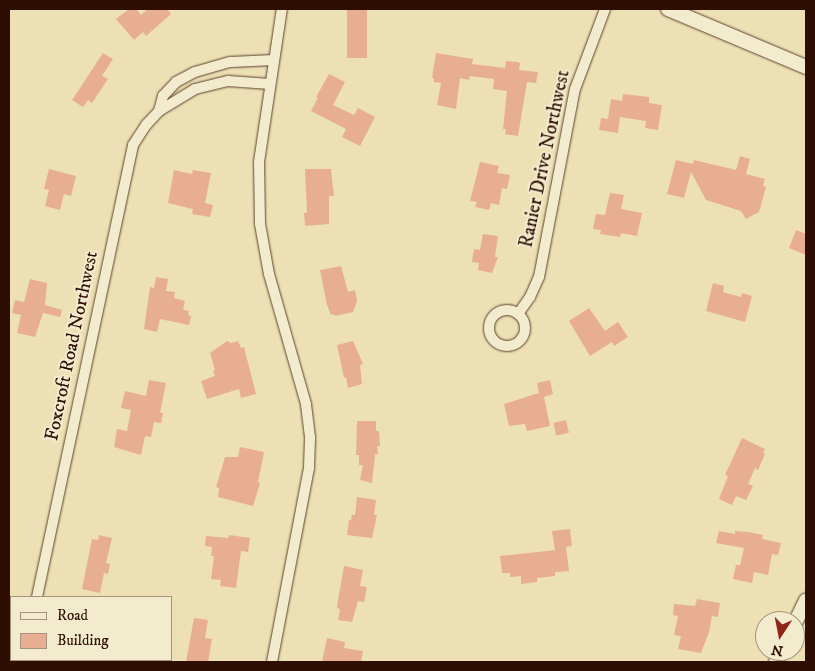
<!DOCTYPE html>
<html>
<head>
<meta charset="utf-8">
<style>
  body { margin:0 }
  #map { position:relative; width:815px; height:671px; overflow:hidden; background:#ede0b4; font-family:"IM FELL DW Pica",serif }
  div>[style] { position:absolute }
  .building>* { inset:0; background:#e8ae92; transform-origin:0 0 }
  .roads { filter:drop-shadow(0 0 1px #5e422e) drop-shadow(0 0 1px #5e422e) }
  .street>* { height:10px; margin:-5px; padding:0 5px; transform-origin:5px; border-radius:5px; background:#f3ebce }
  .street>.ring { margin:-5px; padding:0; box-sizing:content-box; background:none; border:10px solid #f3ebce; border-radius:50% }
  .secondary>* { height:14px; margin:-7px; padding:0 7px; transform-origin:7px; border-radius:7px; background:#f3ebce }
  span { translate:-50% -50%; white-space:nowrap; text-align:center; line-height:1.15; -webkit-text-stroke:4px #f3ebce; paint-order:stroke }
  .street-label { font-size:19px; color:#2e0d02 }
  .frame { position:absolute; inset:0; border:10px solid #2e0d02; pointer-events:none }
  .legend { position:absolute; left:10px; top:596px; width:162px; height:65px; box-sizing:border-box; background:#f3ebce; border:1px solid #a4927c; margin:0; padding:6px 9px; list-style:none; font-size:15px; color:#2e0d02 }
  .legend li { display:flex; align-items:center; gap:10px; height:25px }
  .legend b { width:25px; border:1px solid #a4927c }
  .north { position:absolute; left:755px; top:611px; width:50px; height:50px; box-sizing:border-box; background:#f3ebce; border:1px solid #a4927c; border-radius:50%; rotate:191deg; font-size:14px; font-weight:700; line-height:20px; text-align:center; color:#2e0d02 }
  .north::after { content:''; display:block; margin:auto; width:18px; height:22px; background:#8f2418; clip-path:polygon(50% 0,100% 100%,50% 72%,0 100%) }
</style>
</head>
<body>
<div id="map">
  <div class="building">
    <i style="clip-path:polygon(129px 9px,136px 9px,141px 15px,148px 9px,167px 9px,171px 14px,146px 36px,143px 32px,134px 40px,116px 19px)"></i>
    <i style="left:347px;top:9px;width:20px;height:49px"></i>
    <i style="clip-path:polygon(103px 53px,113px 59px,102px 76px,108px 79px,92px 103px,88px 100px,83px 107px,72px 100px)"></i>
    <i style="clip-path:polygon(436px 53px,473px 59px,472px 64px,505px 68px,506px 61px,517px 62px,520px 63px,519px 70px,538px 72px,536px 83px,527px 82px,518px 136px,505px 134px,506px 129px,503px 129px,507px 91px,493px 89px,494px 79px,470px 76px,469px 80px,460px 78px,456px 109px,437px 105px,441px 83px,434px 82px,434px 78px,432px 78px)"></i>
    <i style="clip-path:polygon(329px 74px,345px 82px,333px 105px,354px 115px,358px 108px,375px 117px,360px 146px,342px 137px,346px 129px,311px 111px,318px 98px,316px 97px)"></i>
    <i style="clip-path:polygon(623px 94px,649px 97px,649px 103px,662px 105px,658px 130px,645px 128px,646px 121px,620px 117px,618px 133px,599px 130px,601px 118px,608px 119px,611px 99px,622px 101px)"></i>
    <i style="clip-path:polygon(740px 156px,750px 159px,746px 174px,765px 179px,763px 186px,766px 187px,759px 212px,746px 219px,741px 211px,706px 200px,691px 172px,684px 198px,667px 194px,676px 160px,693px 164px,694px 160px,736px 170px)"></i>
    <i style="clip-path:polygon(480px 162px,499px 166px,497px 173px,510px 175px,507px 189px,502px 188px,499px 205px,491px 203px,489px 210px,475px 207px,477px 202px,470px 201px)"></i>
    <i style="clip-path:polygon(49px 169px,76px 176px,71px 196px,64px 194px,60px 210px,45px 206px,49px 190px,44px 189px)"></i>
    <i style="clip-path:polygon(305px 169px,331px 169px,334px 196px,329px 196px,329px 224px,305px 226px,304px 213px,307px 213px)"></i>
    <i style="clip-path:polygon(174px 170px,192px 174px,193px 170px,211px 173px,205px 203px,213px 205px,210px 217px,192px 214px,193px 209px,168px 203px)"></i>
    <i style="clip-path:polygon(610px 193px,624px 195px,621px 209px,642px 213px,637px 236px,621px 233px,620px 237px,600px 234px,601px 230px,593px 229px,596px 214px,605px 215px)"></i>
    <i style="clip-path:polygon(796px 230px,806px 234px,806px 255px,789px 248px)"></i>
    <i style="clip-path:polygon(483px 234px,498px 236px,495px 257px,498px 257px,492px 273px,478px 270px,479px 263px,472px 262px,474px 249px,480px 250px)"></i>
    <i style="clip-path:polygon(341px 266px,348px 292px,355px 290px,357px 301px,353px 312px,335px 316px,334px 314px,331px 315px,327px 305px,320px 270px)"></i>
    <i style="clip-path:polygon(156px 277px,168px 279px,166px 291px,175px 292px,174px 298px,185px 301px,183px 310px,189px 311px,188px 315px,191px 316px,189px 325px,160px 319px,157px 332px,144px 329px,150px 287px,154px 288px)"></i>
    <i style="clip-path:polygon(30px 279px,47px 283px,45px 305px,62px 310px,60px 317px,43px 313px,35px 337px,17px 333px,21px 315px,12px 313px,15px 300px,24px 302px)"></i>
    <i style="clip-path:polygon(713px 283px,724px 286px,723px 292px,741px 297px,742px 293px,752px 296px,745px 322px,706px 311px)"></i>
    <i style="clip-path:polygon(589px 308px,605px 331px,618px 322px,628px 337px,614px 346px,612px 342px,590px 356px,569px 321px)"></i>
    <i style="clip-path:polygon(227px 341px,231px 343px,238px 341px,241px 348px,244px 347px,256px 394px,241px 398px,239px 389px,207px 399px,201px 381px,215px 376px,213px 370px,215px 370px,210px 353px)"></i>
    <i style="clip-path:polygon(353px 341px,363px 364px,360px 365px,362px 384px,348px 388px,346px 377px,344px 378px,337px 345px)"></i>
    <i style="clip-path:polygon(149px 380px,166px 383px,160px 413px,163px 413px,161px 423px,154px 422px,151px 437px,145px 436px,141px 455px,114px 447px,117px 429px,127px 431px,131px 410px,121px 408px,125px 391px,146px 396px)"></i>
    <i style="clip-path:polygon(550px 380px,553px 394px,544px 397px,550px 426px,527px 431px,525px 424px,509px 426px,504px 404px,539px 393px,537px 383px)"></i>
    <i style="left:566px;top:420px;width:13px;height:13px;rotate:77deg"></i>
    <i style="clip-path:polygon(357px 421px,376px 421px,376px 431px,379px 431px,380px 446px,377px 446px,378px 454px,375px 454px,372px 483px,360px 480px,363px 465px,359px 465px,359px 455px,356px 455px)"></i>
    <i style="clip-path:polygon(742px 438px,765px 449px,763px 453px,765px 454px,758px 470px,755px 468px,748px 484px,753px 486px,746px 500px,736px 496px,732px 505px,719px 499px,728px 476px,725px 475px)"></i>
    <i style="clip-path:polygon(240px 447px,264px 452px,258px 482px,260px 483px,253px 506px,218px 497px,219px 488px,216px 487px,225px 457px,238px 457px)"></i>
    <i style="clip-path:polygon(357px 497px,376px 500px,374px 515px,377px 515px,372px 538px,347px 535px,349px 520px,351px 520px,352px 515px,355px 515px)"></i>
    <i style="clip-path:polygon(570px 529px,572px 546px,566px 547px,569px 571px,555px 572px,555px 576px,537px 578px,537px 582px,521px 584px,521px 576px,510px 577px,510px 573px,502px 573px,500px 556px,555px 550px,552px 531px)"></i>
    <i style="clip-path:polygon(719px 531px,735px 534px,735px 531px,748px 532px,763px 535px,762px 539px,781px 543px,778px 555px,772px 554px,768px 575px,754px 572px,752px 583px,733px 579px,736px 565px,740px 565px,744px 548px,716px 543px)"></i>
    <i style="clip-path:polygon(99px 535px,112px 538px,106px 563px,110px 564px,108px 574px,104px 573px,100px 593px,82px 589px,92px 539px,98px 540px)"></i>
    <i style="clip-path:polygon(229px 535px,250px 538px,248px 552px,241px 551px,236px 588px,220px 586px,221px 580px,211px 579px,214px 556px,211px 556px,212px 547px,205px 546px,206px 536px,228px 538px)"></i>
    <i style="clip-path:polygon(344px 566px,363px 570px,360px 586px,367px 587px,364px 602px,358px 601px,352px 622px,338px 620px,340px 609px,337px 608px,338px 600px)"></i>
    <i style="clip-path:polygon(697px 599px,720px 603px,718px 617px,712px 616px,709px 632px,701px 653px,678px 649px,681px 636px,674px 635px,678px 616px,673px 615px,674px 604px,695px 606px)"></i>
    <i style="clip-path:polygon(194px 618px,208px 620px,205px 638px,212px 639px,208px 662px,186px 662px)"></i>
    <i style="clip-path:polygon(327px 638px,345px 642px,344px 648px,363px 651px,361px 662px,322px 662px)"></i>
  </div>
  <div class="roads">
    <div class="street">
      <i style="left:159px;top:111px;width:16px;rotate:-75deg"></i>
      <i style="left:163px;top:96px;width:19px;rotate:-47deg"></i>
      <i style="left:176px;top:82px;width:21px;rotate:-28deg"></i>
      <i style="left:195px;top:72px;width:37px;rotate:-16deg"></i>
      <i style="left:231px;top:62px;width:43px;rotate:-2.7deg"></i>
      <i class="ring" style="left:489px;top:310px;width:26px;height:26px"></i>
      <i style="left:518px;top:314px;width:21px;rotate:-55deg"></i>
      <i style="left:530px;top:297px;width:22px;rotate:-66deg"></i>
      <i style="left:539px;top:277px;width:191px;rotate:-79.2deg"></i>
      <i style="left:575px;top:89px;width:85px;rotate:-69.4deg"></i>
      <i style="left:37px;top:597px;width:462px;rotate:-78deg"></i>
      <i style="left:133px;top:145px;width:24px;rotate:-57deg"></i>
      <i style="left:146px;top:125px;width:19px;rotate:-47deg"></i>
      <i style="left:159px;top:111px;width:42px;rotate:-31.4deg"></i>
      <i style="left:195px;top:89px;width:34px;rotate:-14deg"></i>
      <i style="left:228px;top:81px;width:42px;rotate:4.1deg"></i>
      <i style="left:24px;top:662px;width:2px;rotate:-90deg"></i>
      <i style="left:272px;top:662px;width:197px;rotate:-79.2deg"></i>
      <i style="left:309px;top:468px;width:31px;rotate:-88deg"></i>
      <i style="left:310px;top:437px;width:33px;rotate:-97deg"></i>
      <i style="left:306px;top:404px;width:135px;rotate:-105.9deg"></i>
      <i style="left:269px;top:274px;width:51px;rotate:-100.2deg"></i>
      <i style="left:260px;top:224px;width:62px;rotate:-90.9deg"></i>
      <i style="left:259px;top:162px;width:155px;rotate:-81.5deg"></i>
    </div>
    <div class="secondary">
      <i style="left:668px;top:9px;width:150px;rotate:22.8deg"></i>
      <i style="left:795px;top:623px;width:25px;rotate:-64deg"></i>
      <i style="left:776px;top:662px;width:12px;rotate:-66deg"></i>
    </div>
  </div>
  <div class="street-label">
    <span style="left:545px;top:159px;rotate:-78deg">Ranier Drive Northwest</span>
    <span style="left:72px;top:346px;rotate:-78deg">Foxcroft Road Northwest</span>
  </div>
  <div class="frame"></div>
  <ul class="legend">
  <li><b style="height:6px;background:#f3ebce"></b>Road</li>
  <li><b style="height:14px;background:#e8ae92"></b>Building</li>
  </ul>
  <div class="north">N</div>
</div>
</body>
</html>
